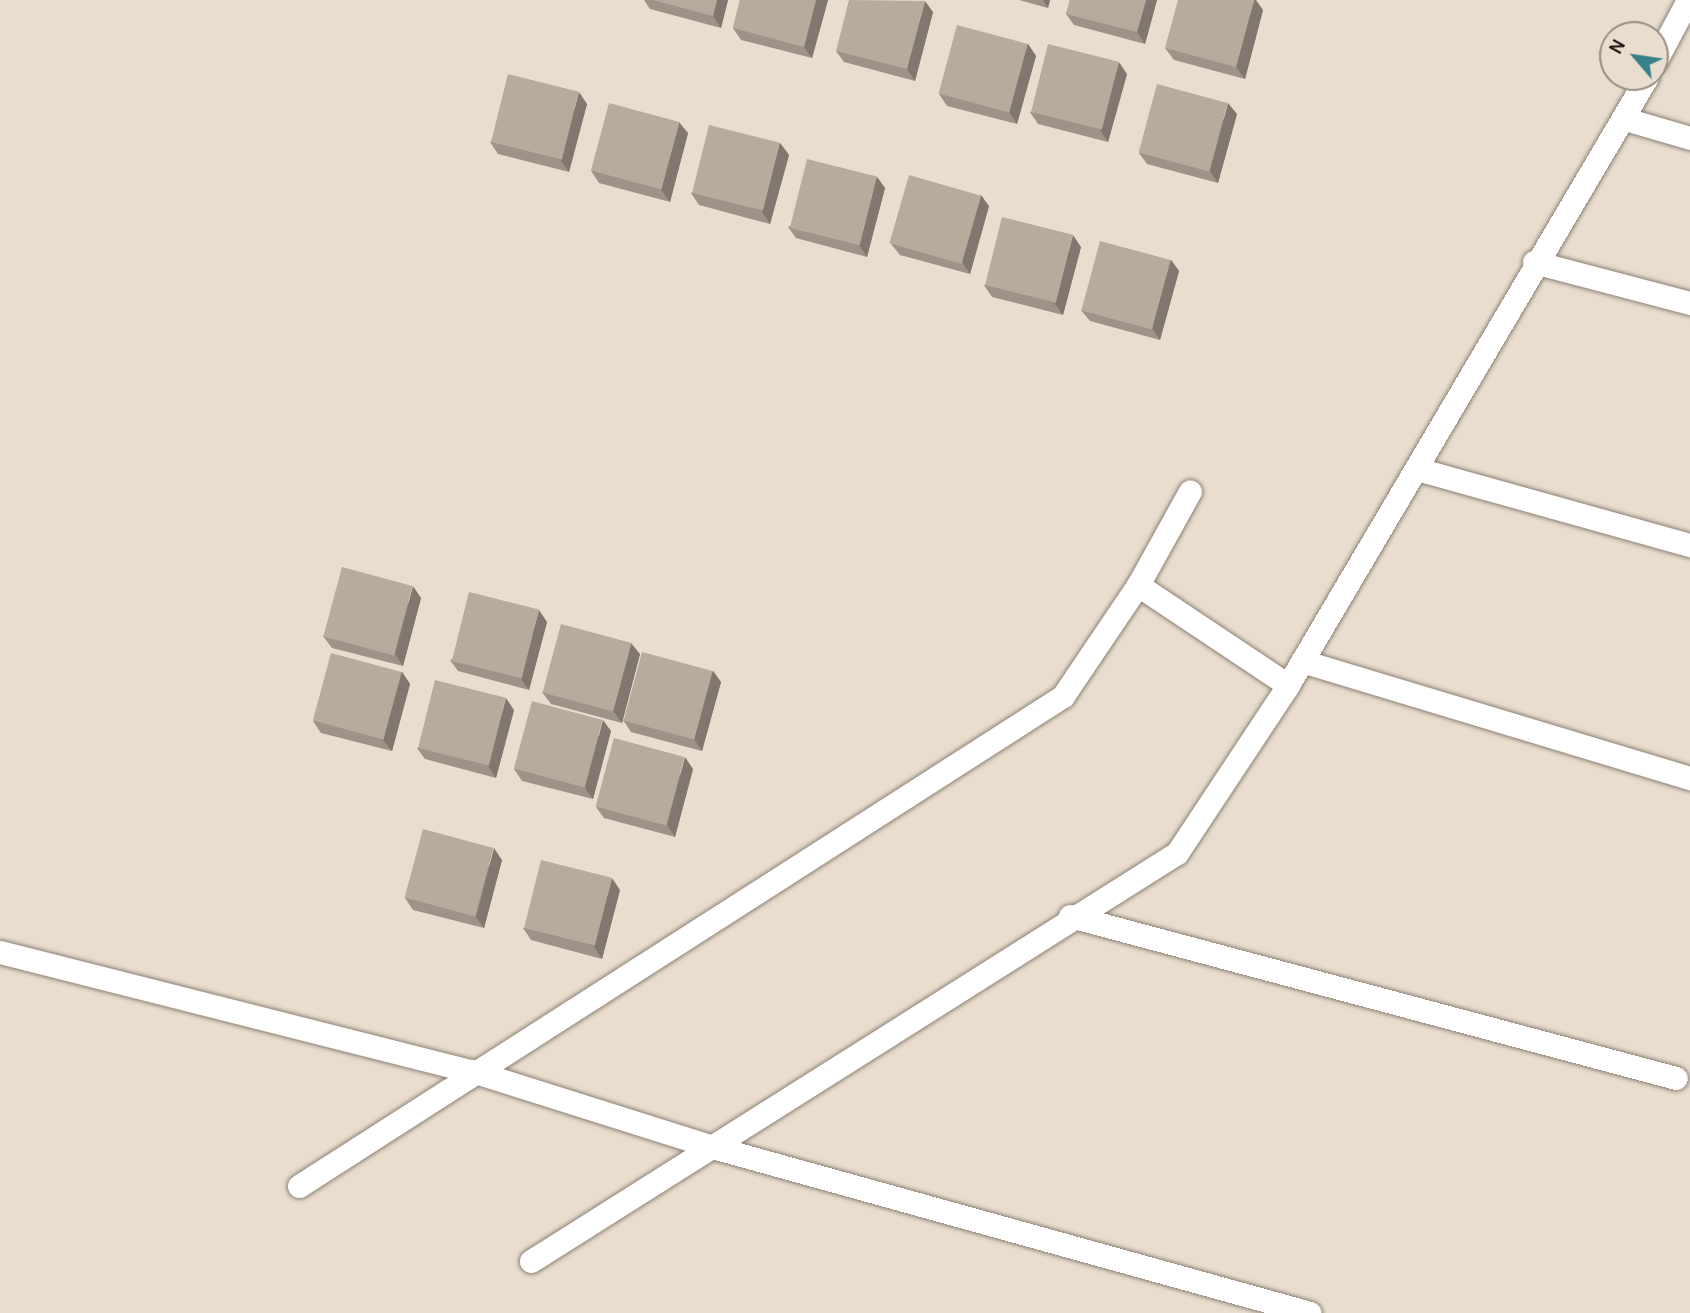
<!DOCTYPE html>
<html>
<head>
<meta charset="utf-8">
<style>
  body { margin:0 }
  #map { position:relative; width:1690px; height:1313px; overflow:hidden; background:#e9ddcf; font-family:Karla,sans-serif }
  div>[style] { position:absolute }
  .roads { filter:drop-shadow(0 0 2px #8c8174) drop-shadow(0 0 2px #8c8174) }
  .service>* { height:23px; margin:-11.5px; padding:0 11.5px; transform-origin:11.5px; border-radius:11.5px; background:#fff }
  .wall>* { inset:0; background:#9d9388 }
  .shaded-wall>* { inset:0; background:#80786f }
  .building>* { inset:0; background:#b7ab9e; transform-origin:0 0 }
  span { translate:-50% -50%; white-space:nowrap; text-align:center; line-height:1.15; -webkit-text-stroke:5px #e9ddcf; paint-order:stroke }
  .north { position:absolute; left:1599px; top:21px; width:70px; height:70px; box-sizing:border-box; background:#e9ddcf; border:2px solid #978f84; border-radius:50%; rotate:299deg; font-size:19px; font-weight:700; line-height:28px; text-align:center; color:#1d1914 }
  .north::after { content:''; display:block; margin:auto; width:24px; height:32px; background:#387f89; clip-path:polygon(50% 0,100% 100%,50% 72%,0 100%) }
</style>
</head>
<body>
<div id="map">
  <div class="roads">
    <div class="service">
      <i style="left:1655px;top:62px;width:70px;rotate:-62deg"></i>
      <i style="left:1625px;top:119px;width:68px;rotate:16.3deg"></i>
      <i style="left:1534px;top:262px;width:161px;rotate:14.7deg"></i>
      <i style="left:1417px;top:469px;width:283px;rotate:15.6deg"></i>
      <i style="left:1138px;top:585px;width:180px;rotate:33.7deg"></i>
      <i style="left:1302px;top:661px;width:405px;rotate:16.8deg"></i>
      <i style="left:1070px;top:916px;width:627px;rotate:14.97deg"></i>
      <i style="left:0;top:952px;width:487px;rotate:14.2deg"></i>
      <i style="left:472px;top:1071px;width:256px;rotate:17.5deg"></i>
      <i style="left:716px;top:1148px;width:616px;rotate:15.52deg"></i>
      <i style="left:299px;top:1186px;width:908px;rotate:-32.67deg"></i>
      <i style="left:1063px;top:696px;width:134px;rotate:-56deg"></i>
      <i style="left:1138px;top:585px;width:107px;rotate:-61deg"></i>
      <i style="left:531px;top:1261px;width:764px;rotate:-32.28deg"></i>
      <i style="left:1177px;top:853px;width:201px;rotate:-56.5deg"></i>
      <i style="left:1288px;top:685px;width:706px;rotate:-59.44deg"></i>
    </div>
  </div>
  <div class="wall">
    <i style="clip-path:polygon(644px 0,728px 0,721px 28px,650px 9px)"></i>
    <i style="clip-path:polygon(740px 0,828px 0,812px 58px,741px 40px,733px 28px)"></i>
    <i style="clip-path:polygon(1019px 0,1050px 0,1048px 8px)"></i>
    <i style="clip-path:polygon(1070px 0,1157px 0,1145px 44px,1074px 25px,1066px 14px)"></i>
    <i style="clip-path:polygon(1263px 10px,1245px 79px,1174px 60px,1165px 48px)"></i>
    <i style="clip-path:polygon(933px 12px,915px 81px,844px 62px,836px 51px)"></i>
    <i style="clip-path:polygon(1028px 44px,1036px 56px,1017px 124px,947px 106px,939px 94px)"></i>
    <i style="clip-path:polygon(1127px 74px,1108px 142px,1038px 124px,1030px 112px)"></i>
    <i style="clip-path:polygon(587px 104px,569px 172px,498px 154px,490px 142px)"></i>
    <i style="clip-path:polygon(1237px 114px,1218px 183px,1147px 164px,1139px 153px)"></i>
    <i style="clip-path:polygon(688px 133px,670px 202px,599px 183px,591px 171px)"></i>
    <i style="clip-path:polygon(780px 143px,789px 155px,770px 224px,699px 205px,691px 193px)"></i>
    <i style="clip-path:polygon(877px 177px,885px 188px,867px 257px,796px 238px,788px 227px)"></i>
    <i style="clip-path:polygon(989px 206px,970px 274px,900px 255px,891px 244px)"></i>
    <i style="clip-path:polygon(1081px 247px,1063px 315px,992px 297px,984px 285px)"></i>
    <i style="clip-path:polygon(1171px 260px,1179px 271px,1160px 340px,1090px 321px,1081px 310px)"></i>
    <i style="clip-path:polygon(421px 598px,403px 666px,332px 648px,323px 636px)"></i>
    <i style="clip-path:polygon(547px 622px,529px 690px,458px 671px,450px 660px)"></i>
    <i style="clip-path:polygon(640px 654px,622px 723px,551px 704px,542px 692px)"></i>
    <i style="clip-path:polygon(713px 671px,721px 682px,702px 751px,631px 732px,623px 720px)"></i>
    <i style="clip-path:polygon(402px 672px,410px 684px,392px 751px,321px 733px,313px 721px)"></i>
    <i style="clip-path:polygon(514px 710px,496px 778px,425px 759px,417px 748px)"></i>
    <i style="clip-path:polygon(611px 731px,593px 799px,522px 781px,514px 769px)"></i>
    <i style="clip-path:polygon(693px 769px,675px 837px,604px 818px,596px 807px)"></i>
    <i style="clip-path:polygon(502px 860px,484px 928px,413px 910px,405px 898px)"></i>
    <i style="clip-path:polygon(620px 890px,602px 959px,531px 940px,523px 928px)"></i>
  </div>
  <div class="shaded-wall">
    <i style="clip-path:polygon(717px 0,728px 0,721px 28px,713px 16px)"></i>
    <i style="clip-path:polygon(816px 0,828px 0,812px 58px,804px 47px)"></i>
    <i style="clip-path:polygon(1043px 0,1050px 0,1048px 8px)"></i>
    <i style="clip-path:polygon(1146px 0,1157px 0,1145px 44px,1137px 32px)"></i>
    <i style="clip-path:polygon(1254px 0,1256px 0,1263px 10px,1245px 79px,1236px 67px)"></i>
    <i style="clip-path:polygon(925px 1px,933px 12px,915px 81px,907px 69px)"></i>
    <i style="clip-path:polygon(1028px 44px,1036px 56px,1017px 124px,1009px 112px)"></i>
    <i style="clip-path:polygon(1119px 62px,1127px 74px,1108px 142px,1100px 130px)"></i>
    <i style="clip-path:polygon(579px 92px,587px 104px,569px 172px,561px 161px)"></i>
    <i style="clip-path:polygon(1228px 103px,1237px 114px,1218px 183px,1210px 171px)"></i>
    <i style="clip-path:polygon(679px 122px,688px 133px,670px 202px,661px 190px)"></i>
    <i style="clip-path:polygon(780px 143px,789px 155px,770px 224px,762px 212px)"></i>
    <i style="clip-path:polygon(877px 177px,885px 188px,867px 257px,859px 245px)"></i>
    <i style="clip-path:polygon(981px 195px,989px 206px,970px 274px,962px 262px)"></i>
    <i style="clip-path:polygon(1073px 235px,1081px 247px,1063px 315px,1055px 304px)"></i>
    <i style="clip-path:polygon(1171px 260px,1179px 271px,1160px 340px,1152px 328px)"></i>
    <i style="clip-path:polygon(413px 586px,421px 598px,403px 666px,395px 654px)"></i>
    <i style="clip-path:polygon(539px 610px,547px 622px,529px 690px,521px 679px)"></i>
    <i style="clip-path:polygon(631px 643px,640px 654px,622px 723px,613px 711px)"></i>
    <i style="clip-path:polygon(713px 671px,721px 682px,702px 751px,694px 739px)"></i>
    <i style="clip-path:polygon(402px 672px,410px 684px,392px 751px,383px 740px)"></i>
    <i style="clip-path:polygon(506px 698px,514px 710px,496px 778px,488px 766px)"></i>
    <i style="clip-path:polygon(603px 720px,611px 731px,593px 799px,585px 788px)"></i>
    <i style="clip-path:polygon(685px 757px,693px 769px,675px 837px,667px 825px)"></i>
    <i style="clip-path:polygon(494px 848px,502px 860px,484px 928px,476px 917px)"></i>
    <i style="clip-path:polygon(612px 878px,620px 890px,602px 959px,594px 947px)"></i>
  </div>
  <div class="building">
    <i style="clip-path:polygon(653px 0,717px 0,713px 16px)"></i>
    <i style="clip-path:polygon(740px 0,816px 0,804px 47px,733px 28px)"></i>
    <i style="clip-path:polygon(849px 0,925px 1px,907px 69px,836px 51px)"></i>
    <i style="clip-path:polygon(1070px 0,1146px 0,1137px 32px,1066px 14px)"></i>
    <i style="clip-path:polygon(1178px 0,1254px 0,1236px 67px,1165px 48px)"></i>
    <i style="left:957px;top:25px;width:73px;height:71px;rotate:15deg"></i>
    <i style="left:1048px;top:44px;width:73px;height:70px;rotate:14deg"></i>
    <i style="left:508px;top:74px;width:73px;height:70px;rotate:14deg"></i>
    <i style="left:1157px;top:84px;width:73px;height:71px;rotate:15deg"></i>
    <i style="left:609px;top:103px;width:73px;height:70px;rotate:15deg"></i>
    <i style="left:709px;top:125px;width:73px;height:70px;rotate:14deg"></i>
    <i style="left:807px;top:159px;width:72px;height:71px;rotate:14deg"></i>
    <i style="left:909px;top:175px;width:75px;height:71px;rotate:16deg"></i>
    <i style="left:1002px;top:217px;width:73px;height:70px;rotate:14deg"></i>
    <i style="left:1100px;top:241px;width:73px;height:72px;rotate:15deg"></i>
    <i style="left:342px;top:567px;width:73px;height:72px;rotate:15deg"></i>
    <i style="left:469px;top:592px;width:72px;height:71px;rotate:14deg"></i>
    <i style="left:561px;top:624px;width:73px;height:71px;rotate:15deg"></i>
    <i style="left:642px;top:652px;width:73px;height:71px;rotate:15deg"></i>
    <i style="left:331px;top:653px;width:73px;height:70px;rotate:15deg"></i>
    <i style="left:435px;top:680px;width:73px;height:70px;rotate:14deg"></i>
    <i style="left:532px;top:701px;width:73px;height:70px;rotate:15deg"></i>
    <i style="left:614px;top:738px;width:73px;height:71px;rotate:15deg"></i>
    <i style="left:423px;top:829px;width:73px;height:71px;rotate:15deg"></i>
    <i style="left:541px;top:860px;width:73px;height:70px;rotate:14deg"></i>
  </div>
  <div class="north">N</div>
</div>
</body>
</html>
